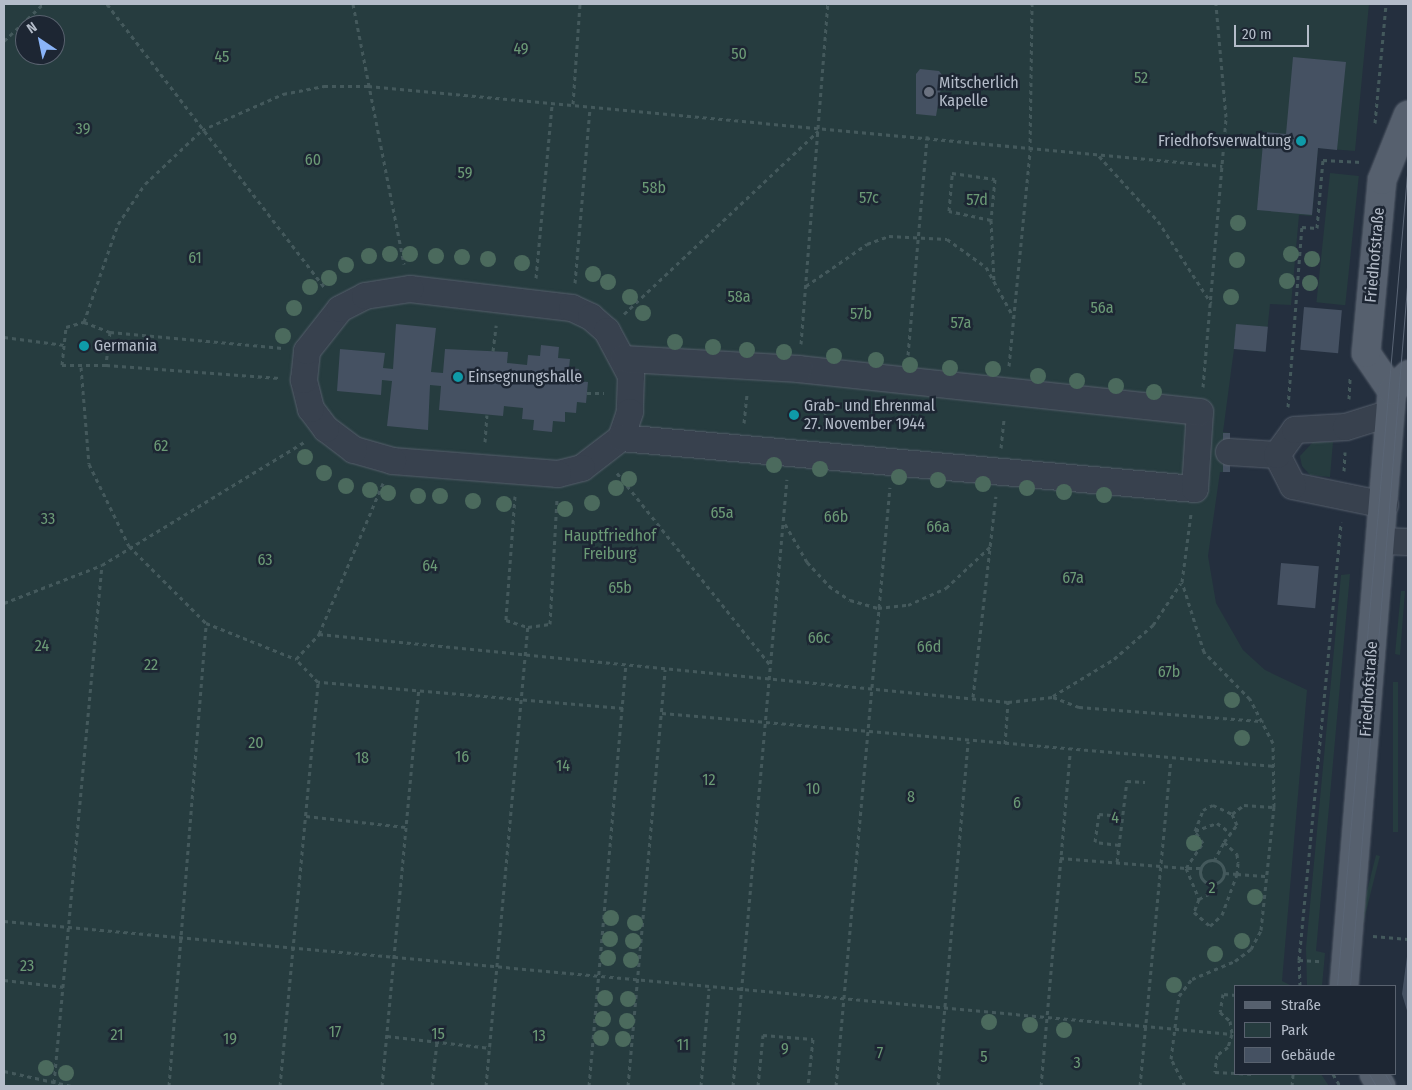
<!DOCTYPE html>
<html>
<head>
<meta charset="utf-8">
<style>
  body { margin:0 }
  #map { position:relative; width:1412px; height:1090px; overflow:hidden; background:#242f3e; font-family:"Fira Sans Condensed",sans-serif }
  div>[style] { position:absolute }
  .green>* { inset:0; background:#263c3f; transform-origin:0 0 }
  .building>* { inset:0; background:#455162; transform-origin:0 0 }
  .path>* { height:3px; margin-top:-1.5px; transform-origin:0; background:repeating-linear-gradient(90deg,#44595c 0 4px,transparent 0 8px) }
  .path>.ring { margin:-1.5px; padding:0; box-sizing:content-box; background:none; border:3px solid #44595c; border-radius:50% }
  .roads { filter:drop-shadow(0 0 1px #565f6c) drop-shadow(0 0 1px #565f6c) }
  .minor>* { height:26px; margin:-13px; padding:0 13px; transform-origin:13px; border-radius:13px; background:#38414e }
  .major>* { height:28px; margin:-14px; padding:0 14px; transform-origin:14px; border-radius:14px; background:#56606e }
  .tram>* { height:1px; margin:-0.5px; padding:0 0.5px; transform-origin:0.5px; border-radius:0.5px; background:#5a6575 }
  .trees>* { width:16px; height:16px; margin:-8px; border-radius:50%; background:#4b6a5d }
  .dots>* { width:14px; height:14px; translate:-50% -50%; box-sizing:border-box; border:2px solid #1d2633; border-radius:50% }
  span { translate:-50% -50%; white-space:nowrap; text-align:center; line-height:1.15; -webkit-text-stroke:5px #1d2633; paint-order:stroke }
  .park-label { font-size:16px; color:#6b9a76 }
  .poi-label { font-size:16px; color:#b4bcc9 }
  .left { translate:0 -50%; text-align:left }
  .right { translate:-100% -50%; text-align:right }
  .street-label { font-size:16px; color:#b4bcc9 }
  .frame { position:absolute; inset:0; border:5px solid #b4bcc9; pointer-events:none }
  .legend { position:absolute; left:1234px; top:985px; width:162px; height:90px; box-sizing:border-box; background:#1d2633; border:1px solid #59626f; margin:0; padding:6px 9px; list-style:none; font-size:15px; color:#b4bcc9 }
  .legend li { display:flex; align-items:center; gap:10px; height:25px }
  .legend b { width:25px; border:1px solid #59626f }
  .north { position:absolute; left:15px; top:15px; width:50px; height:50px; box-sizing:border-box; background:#1d2633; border:1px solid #59626f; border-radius:50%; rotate:326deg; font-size:14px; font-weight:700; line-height:20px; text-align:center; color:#b4bcc9 }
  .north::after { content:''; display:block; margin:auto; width:18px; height:22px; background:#8ab4f8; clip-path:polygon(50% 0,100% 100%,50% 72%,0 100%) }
  .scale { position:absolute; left:1234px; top:25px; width:75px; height:22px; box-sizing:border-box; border:2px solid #b4bcc9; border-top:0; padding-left:6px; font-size:15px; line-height:18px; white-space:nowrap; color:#b4bcc9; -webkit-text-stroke:4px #1d2633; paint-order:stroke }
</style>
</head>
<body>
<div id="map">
  <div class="green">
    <i style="clip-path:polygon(evenodd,4px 4px,1369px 4px,1355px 151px,1318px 148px,1312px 216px,1299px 215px,1291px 305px,1270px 304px,1265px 352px,1234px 349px,1223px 432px,1230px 433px,1227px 472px,1220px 472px,1208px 556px,1216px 603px,1243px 650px,1265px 670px,1307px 690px,1282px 981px,1292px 986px,1236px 986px,1236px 1074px,1321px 1074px,1329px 1086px,4px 1086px,4px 4px,25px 25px,55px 25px,55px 55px,25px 55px,25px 25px)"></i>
    <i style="left:1330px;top:173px;width:29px;height:130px;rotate:6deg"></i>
    <i style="clip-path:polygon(1313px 442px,1333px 442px,1330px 477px,1310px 475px,1302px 466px,1300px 456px)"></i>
    <i style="clip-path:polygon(1350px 574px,1316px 951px,1325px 953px,1322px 986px,1307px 986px,1306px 948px,1341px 575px)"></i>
    <i style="clip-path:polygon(1401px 591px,1405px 591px,1400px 655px,1395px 654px)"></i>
    <i style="left:1393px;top:682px;width:5px;height:150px"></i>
    <i style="left:1376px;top:855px;width:4px;height:92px;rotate:14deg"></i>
  </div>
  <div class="building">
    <i style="clip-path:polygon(1293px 57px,1346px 62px,1337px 150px,1318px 148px,1312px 215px,1257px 210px,1264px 132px,1286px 134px)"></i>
    <i style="clip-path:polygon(920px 69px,939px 71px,943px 76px,936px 116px,916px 114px,916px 74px)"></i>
    <i style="left:1304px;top:307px;width:38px;height:43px;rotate:5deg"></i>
    <i style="clip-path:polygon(396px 324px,436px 328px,431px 372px,443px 373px,445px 349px,508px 352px,507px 363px,527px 365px,528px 355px,540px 356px,541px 345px,559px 347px,558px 358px,570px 359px,569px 368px,579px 369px,578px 381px,588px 382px,586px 403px,577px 402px,576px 413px,565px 412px,565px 422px,553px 421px,552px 432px,533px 430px,534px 420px,522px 419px,523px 408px,504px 406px,503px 416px,439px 410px,441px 386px,430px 385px,428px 430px,387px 426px,392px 381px,382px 380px,381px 395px,337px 391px,340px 349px,385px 353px,383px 368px,393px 369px)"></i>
    <i style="left:1236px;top:324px;width:32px;height:25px;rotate:5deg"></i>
    <i style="left:1223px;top:433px;width:7px;height:39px"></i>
    <i style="left:1281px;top:563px;width:38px;height:42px;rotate:5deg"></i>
    <i style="clip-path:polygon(1408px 949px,1408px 1014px,1402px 994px)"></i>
  </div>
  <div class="path">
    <i style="left:107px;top:4px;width:358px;rotate:52.5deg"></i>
    <i style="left:353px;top:4px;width:265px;rotate:78.9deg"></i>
    <i style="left:4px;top:41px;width:54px;rotate:-43.5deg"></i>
    <i style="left:573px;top:104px;width:100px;rotate:-86deg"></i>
    <i style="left:1375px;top:123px;width:120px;rotate:-84.7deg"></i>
    <i style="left:1099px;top:156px;width:88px;rotate:47.8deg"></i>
    <i style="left:1158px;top:221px;width:98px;rotate:57.1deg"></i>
    <i style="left:991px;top:220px;width:43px;rotate:-167.9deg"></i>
    <i style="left:949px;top:211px;width:38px;rotate:-85deg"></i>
    <i style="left:952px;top:173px;width:43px;rotate:7.9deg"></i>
    <i style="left:995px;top:179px;width:41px;rotate:95.6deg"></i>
    <i style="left:991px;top:220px;width:62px;rotate:87.2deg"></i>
    <i style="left:536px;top:278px;width:175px;rotate:-84.7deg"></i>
    <i style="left:575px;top:283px;width:176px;rotate:-85.1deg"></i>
    <i style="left:806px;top:286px;width:74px;rotate:-34.5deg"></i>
    <i style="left:867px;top:244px;width:23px;rotate:-20deg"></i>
    <i style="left:889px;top:236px;width:58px;rotate:3deg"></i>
    <i style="left:947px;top:239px;width:48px;rotate:35.7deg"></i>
    <i style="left:986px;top:267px;width:58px;rotate:61.2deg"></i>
    <i style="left:624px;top:314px;width:267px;rotate:-43.3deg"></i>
    <i style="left:84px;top:322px;width:104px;rotate:-70.9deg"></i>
    <i style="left:118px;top:224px;width:48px;rotate:-56deg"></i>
    <i style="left:145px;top:184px;width:79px;rotate:-43.5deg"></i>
    <i style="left:202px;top:130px;width:89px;rotate:-24deg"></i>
    <i style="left:283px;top:94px;width:42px;rotate:-11deg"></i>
    <i style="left:324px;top:86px;width:44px"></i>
    <i style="left:368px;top:86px;width:858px;rotate:5.35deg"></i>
    <i style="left:84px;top:322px;width:28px;rotate:21deg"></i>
    <i style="left:110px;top:332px;width:33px;rotate:97deg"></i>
    <i style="left:106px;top:365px;width:44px;rotate:180deg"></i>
    <i style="left:62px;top:365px;width:38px;rotate:-84deg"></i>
    <i style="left:66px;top:327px;width:19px;rotate:-16deg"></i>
    <i style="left:110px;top:332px;width:173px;rotate:5.3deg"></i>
    <i style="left:4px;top:337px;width:61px;rotate:7.6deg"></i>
    <i style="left:801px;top:344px;width:341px;rotate:-85.5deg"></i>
    <i style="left:493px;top:351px;width:26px;rotate:-83deg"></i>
    <i style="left:908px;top:355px;width:220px;rotate:-85deg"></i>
    <i style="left:106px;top:365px;width:174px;rotate:4.3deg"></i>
    <i style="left:1009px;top:366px;width:217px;rotate:-84.4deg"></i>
    <i style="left:1030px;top:150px;width:146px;rotate:-89.2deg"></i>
    <i style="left:81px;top:367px;width:97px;rotate:85.3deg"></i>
    <i style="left:89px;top:464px;width:91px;rotate:64deg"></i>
    <i style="left:129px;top:546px;width:109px;rotate:45deg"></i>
    <i style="left:206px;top:623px;width:97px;rotate:21.8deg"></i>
    <i style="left:1203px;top:387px;width:271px;rotate:-85.1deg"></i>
    <i style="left:1226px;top:117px;width:113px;rotate:-95.1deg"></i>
    <i style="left:587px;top:393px;width:17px"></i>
    <i style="left:1349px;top:399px;width:21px;rotate:-87deg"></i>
    <i style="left:1288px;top:407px;width:181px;rotate:-85.6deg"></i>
    <i style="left:1302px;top:227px;width:15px;rotate:4deg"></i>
    <i style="left:1317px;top:228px;width:68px;rotate:-85deg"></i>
    <i style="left:1323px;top:160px;width:39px;rotate:3deg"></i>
    <i style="left:744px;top:423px;width:31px;rotate:-84deg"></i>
    <i style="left:824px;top:430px;width:33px;rotate:-87deg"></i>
    <i style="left:485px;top:442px;width:27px;rotate:-86deg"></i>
    <i style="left:1001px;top:448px;width:31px;rotate:-84deg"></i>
    <i style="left:1344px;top:471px;width:19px;rotate:-87deg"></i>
    <i style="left:617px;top:473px;width:246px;rotate:51.4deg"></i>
    <i style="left:515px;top:496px;width:124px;rotate:94.2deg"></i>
    <i style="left:506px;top:620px;width:23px;rotate:18deg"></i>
    <i style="left:528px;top:627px;width:22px;rotate:-8deg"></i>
    <i style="left:550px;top:624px;width:124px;rotate:-86.8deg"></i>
    <i style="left:785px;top:524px;width:44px;rotate:59.9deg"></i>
    <i style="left:807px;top:562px;width:33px;rotate:47deg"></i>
    <i style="left:829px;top:586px;width:25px;rotate:34deg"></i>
    <i style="left:850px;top:600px;width:29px;rotate:16deg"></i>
    <i style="left:878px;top:608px;width:30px;rotate:-6deg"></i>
    <i style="left:908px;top:605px;width:42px;rotate:-24.1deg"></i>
    <i style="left:946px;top:588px;width:62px;rotate:-43deg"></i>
    <i style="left:4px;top:603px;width:105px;rotate:-21.2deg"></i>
    <i style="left:102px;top:565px;width:237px;rotate:-31.3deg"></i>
    <i style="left:319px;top:634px;width:164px;rotate:-67deg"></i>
    <i style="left:1053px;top:696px;width:71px;rotate:-31.2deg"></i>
    <i style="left:1114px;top:659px;width:52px;rotate:-41.1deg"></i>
    <i style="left:1153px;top:625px;width:50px;rotate:-56.3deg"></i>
    <i style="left:973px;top:697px;width:202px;rotate:-83.5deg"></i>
    <i style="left:623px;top:708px;width:306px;rotate:-175.1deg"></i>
    <i style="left:318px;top:682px;width:32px;rotate:-134deg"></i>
    <i style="left:296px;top:659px;width:34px;rotate:-47deg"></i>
    <i style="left:319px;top:634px;width:692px;rotate:5.64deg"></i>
    <i style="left:1008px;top:702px;width:45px;rotate:-6.3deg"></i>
    <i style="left:1053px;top:697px;width:28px;rotate:21deg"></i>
    <i style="left:1079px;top:707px;width:185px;rotate:4.4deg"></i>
    <i style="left:662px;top:713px;width:614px;rotate:4.95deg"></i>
    <i style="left:1005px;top:744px;width:42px;rotate:-85.9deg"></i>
    <i style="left:306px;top:816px;width:100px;rotate:6.3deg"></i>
    <i style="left:1195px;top:831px;width:23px;rotate:-20deg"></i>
    <i style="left:1217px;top:823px;width:17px;rotate:36deg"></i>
    <i style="left:1224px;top:842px;width:21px;rotate:-53deg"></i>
    <i style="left:1237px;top:825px;width:12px;rotate:-114deg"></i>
    <i style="left:1119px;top:845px;width:24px;rotate:-173deg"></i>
    <i style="left:1095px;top:842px;width:28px;rotate:-82deg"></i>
    <i style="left:1099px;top:814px;width:24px;rotate:5deg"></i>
    <i style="left:1060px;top:858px;width:126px;rotate:4.5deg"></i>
    <i style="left:1186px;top:868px;width:34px;rotate:67deg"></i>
    <i style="left:1199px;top:899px;width:14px;rotate:111deg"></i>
    <i style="left:1194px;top:912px;width:21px;rotate:41deg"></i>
    <i style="left:1210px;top:926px;width:16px;rotate:-43deg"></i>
    <i style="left:1222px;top:915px;width:44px;rotate:-69.9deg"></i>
    <i style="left:1237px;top:874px;width:31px;rotate:4deg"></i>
    <i class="ring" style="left:1200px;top:860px;width:21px;height:21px"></i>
    <i style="left:1214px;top:861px;width:21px;rotate:-62deg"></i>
    <i style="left:1224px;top:842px;width:18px;rotate:43deg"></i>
    <i style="left:1237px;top:854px;width:9px;rotate:84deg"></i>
    <i style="left:1238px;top:863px;width:11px;rotate:95deg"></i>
    <i style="left:1237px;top:874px;width:12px;rotate:-175deg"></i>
    <i style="left:1117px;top:862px;width:82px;rotate:-83deg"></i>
    <i style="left:1127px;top:781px;width:18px;rotate:3deg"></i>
    <i style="left:1200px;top:868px;width:14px;rotate:180deg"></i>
    <i style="left:1186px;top:868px;width:30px;rotate:-56deg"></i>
    <i style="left:1203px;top:843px;width:14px;rotate:-124deg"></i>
    <i style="left:1195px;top:831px;width:22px;rotate:-69deg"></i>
    <i style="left:1203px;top:810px;width:11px;rotate:-27deg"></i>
    <i style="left:1213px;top:805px;width:21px;rotate:25deg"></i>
    <i style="left:1232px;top:814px;width:15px;rotate:-37deg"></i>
    <i style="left:1244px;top:805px;width:30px;rotate:4deg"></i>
    <i style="left:1199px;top:899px;width:11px;rotate:-27deg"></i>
    <i style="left:1209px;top:894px;width:10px;rotate:-84deg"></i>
    <i style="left:4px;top:921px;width:1233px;rotate:5.26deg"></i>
    <i style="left:1373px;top:936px;width:35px;rotate:5deg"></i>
    <i style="left:1299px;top:960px;width:22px;rotate:3deg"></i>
    <i style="left:4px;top:980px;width:61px;rotate:6.5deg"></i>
    <i style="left:1300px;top:986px;width:26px;rotate:-92deg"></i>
    <i style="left:1299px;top:960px;width:440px;rotate:-84.5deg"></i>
    <i style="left:1236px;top:995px;width:13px;rotate:-176deg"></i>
    <i style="left:1223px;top:994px;width:18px;rotate:99deg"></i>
    <i style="left:1220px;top:1012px;width:13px;rotate:42deg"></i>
    <i style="left:1230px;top:1021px;width:13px;rotate:81deg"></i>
    <i style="left:1232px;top:1034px;width:14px;rotate:107deg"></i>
    <i style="left:1228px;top:1047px;width:14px;rotate:144deg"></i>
    <i style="left:1217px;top:1055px;width:17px;rotate:97deg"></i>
    <i style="left:1215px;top:1072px;width:40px;rotate:2.9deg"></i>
    <i style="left:387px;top:1036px;width:104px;rotate:6.6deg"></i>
    <i style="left:4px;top:1071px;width:69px;rotate:12.6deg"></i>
    <i style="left:1333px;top:1074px;width:14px;rotate:60deg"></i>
    <i style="left:54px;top:1083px;width:520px;rotate:-84.71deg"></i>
    <i style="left:169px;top:1086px;width:464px;rotate:-85.4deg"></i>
    <i style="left:280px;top:1086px;width:406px;rotate:-84.6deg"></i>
    <i style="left:382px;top:1086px;width:398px;rotate:-84.7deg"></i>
    <i style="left:432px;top:1086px;width:44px;rotate:-83.5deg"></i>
    <i style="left:486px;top:1086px;width:461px;rotate:-84.8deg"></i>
    <i style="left:589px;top:1086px;width:422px;rotate:-85deg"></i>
    <i style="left:628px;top:1086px;width:418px;rotate:-84.9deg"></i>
    <i style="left:701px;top:1086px;width:98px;rotate:-85.3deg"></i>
    <i style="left:733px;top:1086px;width:609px;rotate:-84.92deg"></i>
    <i style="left:758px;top:1086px;width:51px;rotate:-84.4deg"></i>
    <i style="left:763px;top:1035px;width:50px;rotate:4.6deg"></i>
    <i style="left:813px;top:1039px;width:47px;rotate:96.1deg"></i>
    <i style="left:836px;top:1086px;width:601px;rotate:-84.85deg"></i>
    <i style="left:938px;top:1086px;width:346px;rotate:-85deg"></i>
    <i style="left:1041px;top:1086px;width:335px;rotate:-85deg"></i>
    <i style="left:1140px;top:1086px;width:327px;rotate:-84.6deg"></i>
    <i style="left:1185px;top:1086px;width:30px;rotate:-117deg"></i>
    <i style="left:1171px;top:1059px;width:64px;rotate:-82.8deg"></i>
    <i style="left:1179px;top:996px;width:21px;rotate:-53deg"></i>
    <i style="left:1192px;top:979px;width:47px;rotate:-22.7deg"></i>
    <i style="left:1235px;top:961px;width:20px;rotate:-37deg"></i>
    <i style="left:1251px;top:949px;width:21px;rotate:-62deg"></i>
    <i style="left:1261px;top:930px;width:124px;rotate:-84deg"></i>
    <i style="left:1274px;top:807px;width:64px;rotate:-90.9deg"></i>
    <i style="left:1273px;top:743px;width:50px;rotate:-117.6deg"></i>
    <i style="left:1250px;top:699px;width:66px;rotate:-134.4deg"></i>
    <i style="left:1204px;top:652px;width:73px;rotate:-107.4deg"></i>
    <i style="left:1182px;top:582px;width:69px;rotate:-82.5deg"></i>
    <i style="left:1292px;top:1086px;width:12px;rotate:-85deg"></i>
  </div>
  <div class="roads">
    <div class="minor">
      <i style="left:410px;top:289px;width:163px;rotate:6.7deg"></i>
      <i style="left:572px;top:308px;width:21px;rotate:25deg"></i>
      <i style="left:591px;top:317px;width:21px;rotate:41deg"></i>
      <i style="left:607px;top:331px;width:51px;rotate:61.9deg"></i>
      <i style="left:631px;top:376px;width:36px;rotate:92deg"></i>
      <i style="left:630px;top:412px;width:28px;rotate:109deg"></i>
      <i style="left:621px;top:438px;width:49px;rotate:142.4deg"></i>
      <i style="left:582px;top:468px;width:25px;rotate:166deg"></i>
      <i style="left:558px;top:474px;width:166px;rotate:-175.5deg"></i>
      <i style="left:393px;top:461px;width:41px;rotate:-164.2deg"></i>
      <i style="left:354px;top:450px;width:35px;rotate:-143deg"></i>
      <i style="left:326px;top:429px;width:25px;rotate:-127deg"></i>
      <i style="left:311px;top:409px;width:30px;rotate:-104deg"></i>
      <i style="left:304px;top:380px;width:29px;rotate:-84deg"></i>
      <i style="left:307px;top:351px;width:53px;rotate:-51.8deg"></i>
      <i style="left:340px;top:309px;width:28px;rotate:-27deg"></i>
      <i style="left:365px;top:296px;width:46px;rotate:-8.8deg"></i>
      <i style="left:621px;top:438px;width:576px;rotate:5.08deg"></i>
      <i style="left:1195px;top:489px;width:77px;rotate:-86.3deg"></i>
      <i style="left:1200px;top:412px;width:403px;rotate:-173.9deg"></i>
      <i style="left:799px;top:369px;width:176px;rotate:-176.7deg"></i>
      <i style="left:1229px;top:452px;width:48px;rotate:3.6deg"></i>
      <i style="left:1385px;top:505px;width:94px;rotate:-168.3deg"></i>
      <i style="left:1293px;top:486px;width:35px;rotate:-117deg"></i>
      <i style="left:1277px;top:455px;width:31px;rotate:-54deg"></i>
      <i style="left:1295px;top:430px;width:51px;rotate:-3.4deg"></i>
      <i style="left:1346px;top:427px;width:47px;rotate:-17.3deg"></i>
      <i style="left:1382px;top:541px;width:26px;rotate:2deg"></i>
    </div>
    <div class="major">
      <i style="left:1392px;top:391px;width:46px;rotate:-124.4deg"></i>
      <i style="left:1366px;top:353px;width:174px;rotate:-84.7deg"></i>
      <i style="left:1382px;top:180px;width:70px;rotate:-68.2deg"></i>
      <i style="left:1344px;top:986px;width:597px;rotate:-85.39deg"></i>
      <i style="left:1392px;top:391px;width:23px;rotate:-45deg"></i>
      <i style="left:1374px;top:1074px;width:14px;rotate:60deg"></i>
    </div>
  </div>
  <div class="tram">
    <i style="left:1337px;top:986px;width:826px;rotate:-85.07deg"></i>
    <i style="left:1350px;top:986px;width:714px;rotate:-85.34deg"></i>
    <i style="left:1369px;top:1074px;width:14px;rotate:60deg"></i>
    <i style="left:1385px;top:1074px;width:14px;rotate:60deg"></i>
  </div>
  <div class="trees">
    <i style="left:1238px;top:223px"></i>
    <i style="left:390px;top:254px"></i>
    <i style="left:410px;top:254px"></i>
    <i style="left:1291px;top:254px"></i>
    <i style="left:369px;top:256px"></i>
    <i style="left:436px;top:256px"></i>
    <i style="left:462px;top:257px"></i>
    <i style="left:488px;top:259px"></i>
    <i style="left:1312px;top:259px"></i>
    <i style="left:1237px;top:260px"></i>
    <i style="left:522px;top:263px"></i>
    <i style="left:346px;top:265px"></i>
    <i style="left:593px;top:274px"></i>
    <i style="left:329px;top:278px"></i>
    <i style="left:1287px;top:281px"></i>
    <i style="left:608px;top:282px"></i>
    <i style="left:1310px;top:283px"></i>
    <i style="left:310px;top:287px"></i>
    <i style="left:630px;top:297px"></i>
    <i style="left:1231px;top:297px"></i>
    <i style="left:294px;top:308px"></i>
    <i style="left:643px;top:313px"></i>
    <i style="left:283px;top:336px"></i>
    <i style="left:675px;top:342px"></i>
    <i style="left:713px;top:347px"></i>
    <i style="left:747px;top:350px"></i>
    <i style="left:784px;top:352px"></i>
    <i style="left:834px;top:356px"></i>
    <i style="left:876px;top:360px"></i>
    <i style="left:910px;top:365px"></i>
    <i style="left:950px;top:368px"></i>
    <i style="left:993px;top:369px"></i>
    <i style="left:1038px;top:376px"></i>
    <i style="left:1077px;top:381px"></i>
    <i style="left:1116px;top:386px"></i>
    <i style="left:1154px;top:392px"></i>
    <i style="left:305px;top:457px"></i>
    <i style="left:774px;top:465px"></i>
    <i style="left:820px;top:469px"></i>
    <i style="left:324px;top:473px"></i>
    <i style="left:899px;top:477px"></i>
    <i style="left:629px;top:479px"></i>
    <i style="left:938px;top:480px"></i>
    <i style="left:983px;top:484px"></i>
    <i style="left:346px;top:486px"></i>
    <i style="left:616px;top:488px"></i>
    <i style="left:1027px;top:488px"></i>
    <i style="left:370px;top:490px"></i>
    <i style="left:1064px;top:492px"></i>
    <i style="left:388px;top:493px"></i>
    <i style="left:1104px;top:495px"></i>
    <i style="left:418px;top:496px"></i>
    <i style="left:440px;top:496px"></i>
    <i style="left:473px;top:501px"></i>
    <i style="left:592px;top:503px"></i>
    <i style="left:504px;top:504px"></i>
    <i style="left:565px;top:509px"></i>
    <i style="left:1232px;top:700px"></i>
    <i style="left:1242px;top:738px"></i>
    <i style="left:1194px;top:843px"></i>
    <i style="left:1255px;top:897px"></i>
    <i style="left:611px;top:918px"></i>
    <i style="left:635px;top:923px"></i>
    <i style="left:610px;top:939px"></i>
    <i style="left:633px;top:941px"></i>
    <i style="left:1242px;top:941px"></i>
    <i style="left:1215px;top:954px"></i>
    <i style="left:608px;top:958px"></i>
    <i style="left:631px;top:960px"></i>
    <i style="left:1174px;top:985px"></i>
    <i style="left:605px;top:998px"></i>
    <i style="left:628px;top:999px"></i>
    <i style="left:603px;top:1019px"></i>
    <i style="left:627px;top:1021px"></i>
    <i style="left:989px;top:1022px"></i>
    <i style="left:1030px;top:1025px"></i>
    <i style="left:1064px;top:1030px"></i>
    <i style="left:601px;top:1038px"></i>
    <i style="left:623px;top:1039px"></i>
    <i style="left:46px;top:1068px"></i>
    <i style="left:66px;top:1073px"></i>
  </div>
  <div class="dots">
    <i style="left:929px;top:92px;background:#6b7280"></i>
    <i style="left:1301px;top:141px;background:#0f9aa8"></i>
    <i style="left:84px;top:346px;background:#0f9aa8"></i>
    <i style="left:458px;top:377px;background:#0f9aa8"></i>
    <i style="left:794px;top:415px;background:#0f9aa8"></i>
  </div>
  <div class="park-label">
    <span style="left:521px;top:49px">49</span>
    <span style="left:739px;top:54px">50</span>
    <span style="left:222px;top:57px">45</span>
    <span style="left:1141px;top:78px">52</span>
    <span style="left:83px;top:129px">39</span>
    <span style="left:313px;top:160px">60</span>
    <span style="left:465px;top:173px">59</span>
    <span style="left:654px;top:188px">58b</span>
    <span style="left:869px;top:198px">57c</span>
    <span style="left:977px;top:200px">57d</span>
    <span style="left:195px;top:258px">61</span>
    <span style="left:739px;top:297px">58a</span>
    <span style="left:1102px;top:308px">56a</span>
    <span style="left:861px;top:314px">57b</span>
    <span style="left:961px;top:323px">57a</span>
    <span style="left:161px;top:446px">62</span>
    <span style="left:722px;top:513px">65a</span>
    <span style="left:836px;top:517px">66b</span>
    <span style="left:48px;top:519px">33</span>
    <span style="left:938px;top:527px">66a</span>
    <span style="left:610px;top:545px">Hauptfriedhof<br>Freiburg</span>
    <span style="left:265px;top:560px">63</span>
    <span style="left:430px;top:566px">64</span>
    <span style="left:1073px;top:578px">67a</span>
    <span style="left:620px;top:588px">65b</span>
    <span style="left:819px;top:638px">66c</span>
    <span style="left:42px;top:646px">24</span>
    <span style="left:929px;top:647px">66d</span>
    <span style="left:151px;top:665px">22</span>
    <span style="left:1169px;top:672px">67b</span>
    <span style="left:256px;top:743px">20</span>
    <span style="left:462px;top:757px">16</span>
    <span style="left:362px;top:758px">18</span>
    <span style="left:563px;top:766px">14</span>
    <span style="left:709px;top:780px">12</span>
    <span style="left:813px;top:789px">10</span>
    <span style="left:911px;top:797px">8</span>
    <span style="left:1017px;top:803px">6</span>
    <span style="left:1115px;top:818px">4</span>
    <span style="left:1212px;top:888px">2</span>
    <span style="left:27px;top:966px">23</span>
    <span style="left:335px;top:1032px">17</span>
    <span style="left:438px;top:1034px">15</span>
    <span style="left:117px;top:1035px">21</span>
    <span style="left:539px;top:1036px">13</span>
    <span style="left:230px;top:1039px">19</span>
    <span style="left:683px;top:1045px">11</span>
    <span style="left:785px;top:1049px">9</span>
    <span style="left:880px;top:1053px">7</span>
    <span style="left:984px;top:1057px">5</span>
    <span style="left:1077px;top:1063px">3</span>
  </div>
  <div class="poi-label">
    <span class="left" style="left:939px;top:92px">Mitscherlich<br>Kapelle</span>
    <span class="right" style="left:1291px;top:141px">Friedhofsverwaltung</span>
    <span class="left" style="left:94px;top:346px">Germania</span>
    <span class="left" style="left:468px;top:377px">Einsegnungshalle</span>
    <span class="left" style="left:804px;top:415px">Grab- und Ehrenmal<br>27. November 1944</span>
  </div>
  <div class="street-label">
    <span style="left:1375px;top:255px;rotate:-85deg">Friedhofstraße</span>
    <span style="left:1369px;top:689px;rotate:-86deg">Friedhofstraße</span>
  </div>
  <div class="frame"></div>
  <ul class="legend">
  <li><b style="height:6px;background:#56606e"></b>Straße</li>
  <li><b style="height:14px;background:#263c3f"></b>Park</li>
  <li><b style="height:14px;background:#455162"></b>Gebäude</li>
  </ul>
  <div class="north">N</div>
  <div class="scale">20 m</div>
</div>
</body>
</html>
